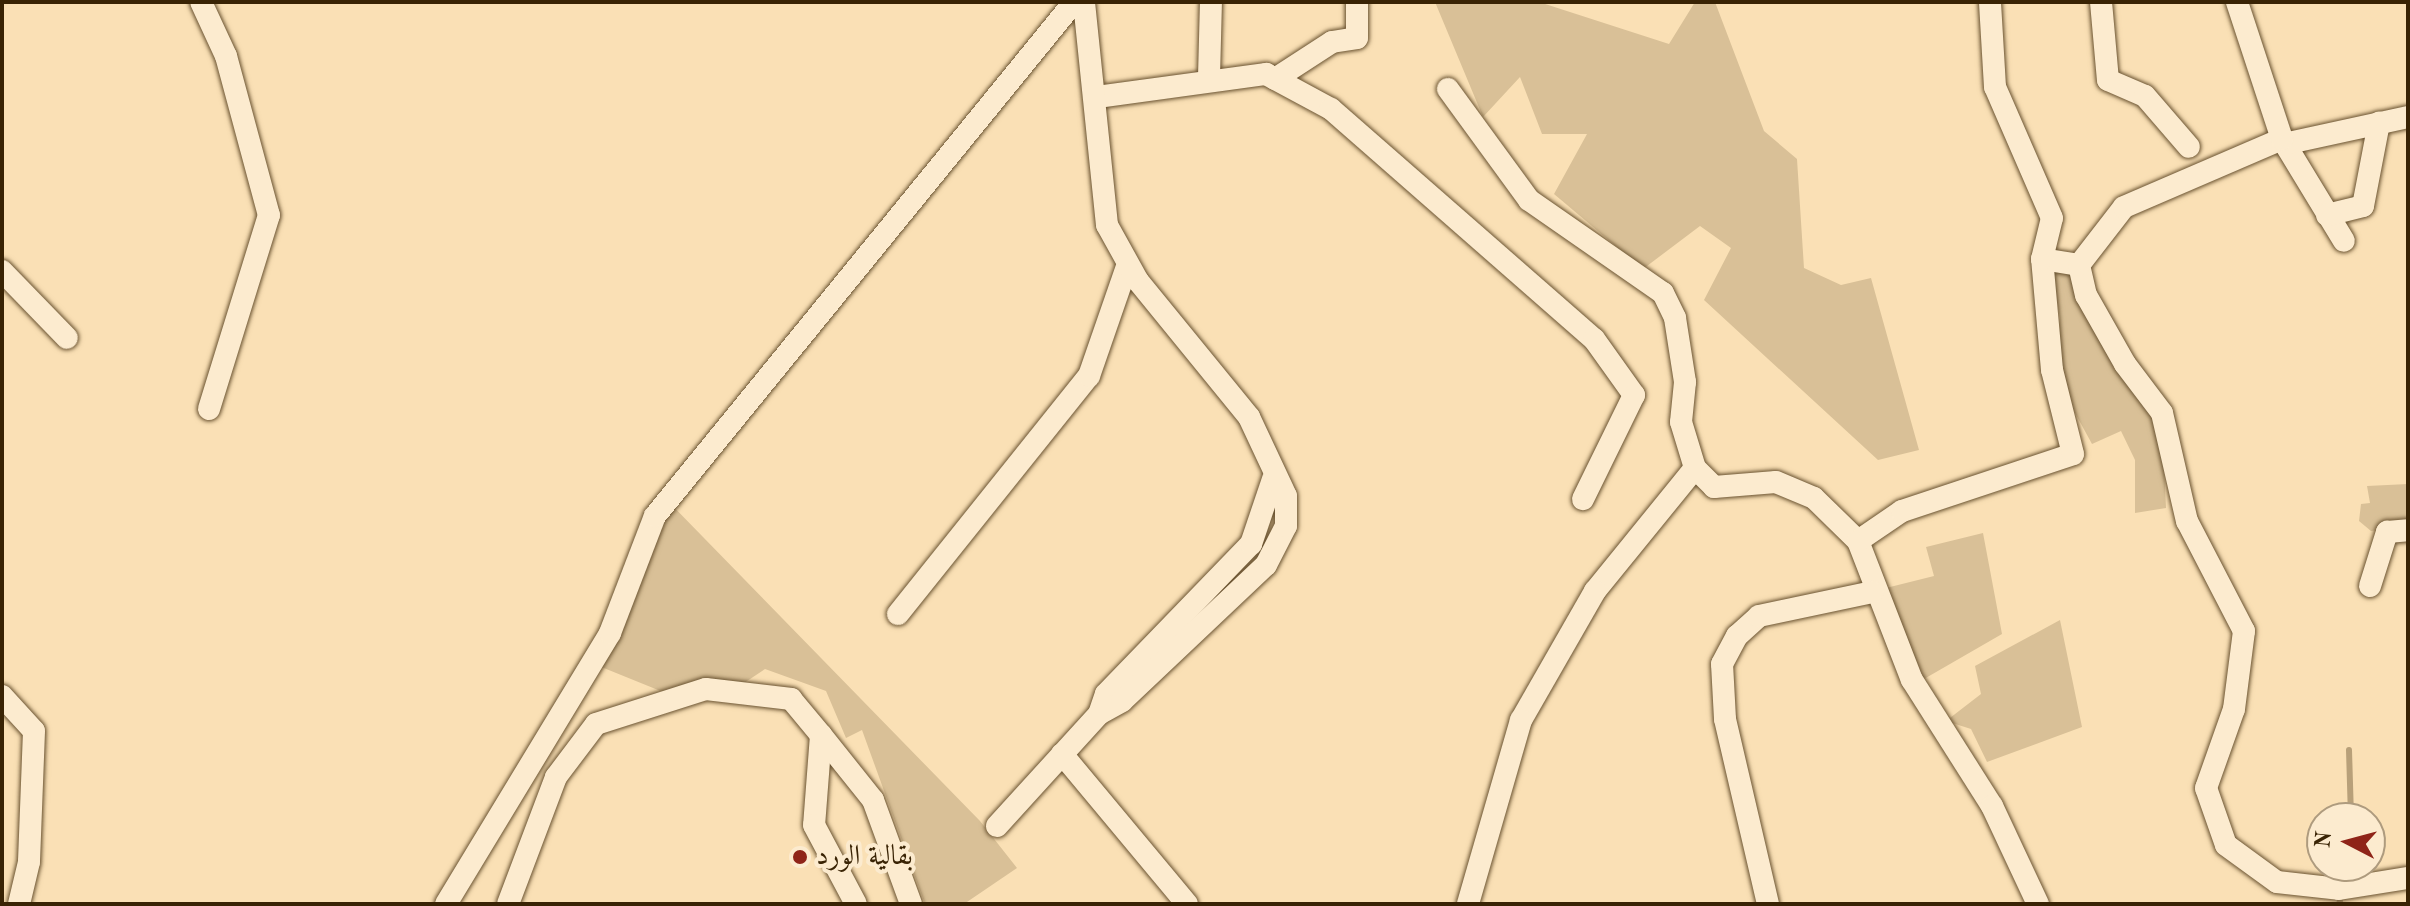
<!DOCTYPE html>
<html>
<head>
<meta charset="utf-8">
<style>
  body { margin:0 }
  #map { position:relative; width:2410px; height:906px; overflow:hidden; background:#fae0b5; font-family:"Old Standard TT",Amiri,serif }
  div>[style] { position:absolute }
  .green>* { inset:0; background:#d9c097 }
  .stream>* { height:6px; margin:-3px; padding:0 3px; transform-origin:3px; border-radius:3px; background:#b8a079 }
  .roads { filter:drop-shadow(0 0 2px #695230) drop-shadow(0 0 2px #695230) }
  .minor>* { height:22px; margin:-11px; padding:0 11px; transform-origin:11px; border-radius:11px; background:#fcebcf }
  .dots>* { width:22px; height:22px; translate:-50% -50%; box-sizing:border-box; border:4px solid #fcebcf; border-radius:50% }
  span { translate:-50% -50%; white-space:nowrap; text-align:center; line-height:1.15; -webkit-text-stroke:8px #fcebcf; paint-order:stroke }
  .poi-label { font-size:28px; color:#392304 }
  .left { translate:0 -50%; text-align:left }
  .frame { position:absolute; inset:0; border:4px solid #392304; pointer-events:none }
  .north { position:absolute; left:2306px; top:802px; width:80px; height:80px; box-sizing:border-box; background:#fcebcf; border:2px solid #ae9b7e; border-radius:50%; rotate:276deg; font-size:22px; font-weight:700; line-height:32px; text-align:center; color:#392304 }
  .north::after { content:''; display:block; margin:auto; width:28px; height:36px; background:#8f2418; clip-path:polygon(50% 0,100% 100%,50% 72%,0 100%) }
</style>
</head>
<body>
<div id="map">
  <div class="green">
    <i style="clip-path:polygon(1435px 2px,1539px 2px,1669px 44px,1695px 2px,1715px 2px,1764px 131px,1797px 159px,1804px 268px,1841px 285px,1871px 278px,1919px 450px,1878px 460px,1704px 300px,1731px 248px,1700px 226px,1643px 269px,1554px 194px,1587px 134px,1542px 134px,1520px 77px,1483px 117px)"></i>
    <i style="clip-path:polygon(2052px 270px,2072px 271px,2147px 406px,2163px 446px,2166px 508px,2135px 513px,2135px 460px,2121px 431px,2092px 444px,2056px 378px,2060px 318px)"></i>
    <i style="clip-path:polygon(2408px 484px,2408px 526px,2371px 531px,2359px 521px,2361px 504px,2370px 503px,2367px 486px)"></i>
    <i style="clip-path:polygon(663px 496px,980px 821px,1017px 868px,964px 904px,925px 904px,862px 730px,846px 738px,826px 691px,765px 669px,735px 689px,663px 692px,589px 662px)"></i>
    <i style="clip-path:polygon(1983px 533px,2002px 634px,1924px 679px,1886px 588px,1934px 576px,1926px 547px)"></i>
    <i style="clip-path:polygon(2060px 620px,2082px 727px,1987px 762px,1971px 729px,1946px 721px,1981px 694px,1975px 666px)"></i>
  </div>
  <div class="stream">
    <i style="left:2349px;top:750px;width:68px;rotate:88.3deg"></i>
    <i style="left:2346px;top:876px;width:10px;rotate:-84deg"></i>
    <i style="left:2339px;top:904px;width:3px;rotate:-72deg"></i>
  </div>
  <div class="roads">
    <div class="minor">
      <i style="left:201px;top:2px;width:60px;rotate:65.2deg"></i>
      <i style="left:226px;top:56px;width:165px;rotate:74.9deg"></i>
      <i style="left:269px;top:215px;width:203px;rotate:107.2deg"></i>
      <i style="left:2101px;top:2px;width:78px;rotate:84.9deg"></i>
      <i style="left:2108px;top:80px;width:40px;rotate:23.4deg"></i>
      <i style="left:2145px;top:96px;width:67px;rotate:49.2deg"></i>
      <i style="left:1209px;top:77px;width:75px;rotate:-88.5deg"></i>
      <i style="left:1275px;top:79px;width:68px;rotate:-33deg"></i>
      <i style="left:1332px;top:42px;width:25px;rotate:-9deg"></i>
      <i style="left:1357px;top:38px;width:36px;rotate:-90deg"></i>
      <i style="left:1448px;top:89px;width:137px;rotate:53.9deg"></i>
      <i style="left:1529px;top:200px;width:163px;rotate:34.8deg"></i>
      <i style="left:1663px;top:293px;width:28px;rotate:64deg"></i>
      <i style="left:1675px;top:318px;width:65px;rotate:81.1deg"></i>
      <i style="left:1685px;top:382px;width:40px;rotate:95.7deg"></i>
      <i style="left:1681px;top:422px;width:48px;rotate:73.1deg"></i>
      <i style="left:1695px;top:468px;width:159px;rotate:129.1deg"></i>
      <i style="left:1595px;top:591px;width:149px;rotate:119.8deg"></i>
      <i style="left:1521px;top:720px;width:191px;rotate:106.1deg"></i>
      <i style="left:1097px;top:97px;width:171px;rotate:-7.8deg"></i>
      <i style="left:1266px;top:74px;width:74px;rotate:28.3deg"></i>
      <i style="left:1331px;top:109px;width:349px;rotate:41.2deg"></i>
      <i style="left:1594px;top:339px;width:69px;rotate:54.5deg"></i>
      <i style="left:1634px;top:395px;width:116px;rotate:116.1deg"></i>
      <i style="left:2282px;top:139px;width:119px;rotate:58.7deg"></i>
      <i style="left:2284px;top:144px;width:127px;rotate:-12.3deg"></i>
      <i style="left:2327px;top:215px;width:37px;rotate:-14deg"></i>
      <i style="left:2363px;top:206px;width:85px;rotate:-79.1deg"></i>
      <i style="left:2042px;top:259px;width:37px;rotate:9deg"></i>
      <i style="left:2079px;top:265px;width:31px;rotate:77deg"></i>
      <i style="left:2086px;top:295px;width:79px;rotate:60.5deg"></i>
      <i style="left:2125px;top:364px;width:61px;rotate:52.9deg"></i>
      <i style="left:2162px;top:413px;width:111px;rotate:77deg"></i>
      <i style="left:2187px;top:521px;width:124px;rotate:62.6deg"></i>
      <i style="left:2244px;top:631px;width:79px;rotate:97.3deg"></i>
      <i style="left:2234px;top:709px;width:84px;rotate:109.5deg"></i>
      <i style="left:2206px;top:788px;width:60px;rotate:70.7deg"></i>
      <i style="left:2226px;top:845px;width:63px;rotate:36deg"></i>
      <i style="left:2277px;top:882px;width:62px;rotate:6.4deg"></i>
      <i style="left:2339px;top:889px;width:70px;rotate:-9.1deg"></i>
      <i style="left:2079px;top:265px;width:73px;rotate:-52.2deg"></i>
      <i style="left:2124px;top:207px;width:172px;rotate:-23.3deg"></i>
      <i style="left:2282px;top:139px;width:144px;rotate:-108.2deg"></i>
      <i style="left:2px;top:271px;width:93px;rotate:45.9deg"></i>
      <i style="left:1695px;top:468px;width:27px;rotate:45deg"></i>
      <i style="left:1714px;top:487px;width:62px;rotate:-4.6deg"></i>
      <i style="left:1776px;top:482px;width:41px;rotate:22.8deg"></i>
      <i style="left:1814px;top:498px;width:62px;rotate:44.3deg"></i>
      <i style="left:1858px;top:541px;width:149px;rotate:68.8deg"></i>
      <i style="left:1912px;top:680px;width:149px;rotate:57.6deg"></i>
      <i style="left:1992px;top:806px;width:108px;rotate:64.9deg"></i>
      <i style="left:1858px;top:541px;width:53px;rotate:-34.3deg"></i>
      <i style="left:1902px;top:511px;width:180px;rotate:-18.4deg"></i>
      <i style="left:2073px;top:454px;width:87px;rotate:-104deg"></i>
      <i style="left:2052px;top:370px;width:111px;rotate:-95.1deg"></i>
      <i style="left:2042px;top:259px;width:42px;rotate:-76.3deg"></i>
      <i style="left:2052px;top:218px;width:143px;rotate:-113.5deg"></i>
      <i style="left:1995px;top:87px;width:85px;rotate:-93.4deg"></i>
      <i style="left:2370px;top:586px;width:57px;rotate:-72.5deg"></i>
      <i style="left:2387px;top:532px;width:21px;rotate:-5deg"></i>
      <i style="left:898px;top:614px;width:305px;rotate:-51.3deg"></i>
      <i style="left:1089px;top:376px;width:116px;rotate:-70.9deg"></i>
      <i style="left:2px;top:696px;width:47px;rotate:47.6deg"></i>
      <i style="left:34px;top:731px;width:131px;rotate:92.2deg"></i>
      <i style="left:29px;top:862px;width:43px;rotate:103.4deg"></i>
      <i style="left:1099px;top:714px;width:21px;rotate:-71deg"></i>
      <i style="left:1106px;top:694px;width:209px;rotate:-46deg"></i>
      <i style="left:1251px;top:544px;width:69px;rotate:-71.3deg"></i>
      <i style="left:821px;top:735px;width:83px;rotate:51.3deg"></i>
      <i style="left:873px;top:800px;width:111px;rotate:69.9deg"></i>
      <i style="left:1062px;top:754px;width:195px;rotate:50.2deg"></i>
      <i style="left:997px;top:826px;width:151px;rotate:-47.7deg"></i>
      <i style="left:1099px;top:714px;width:26px;rotate:-29deg"></i>
      <i style="left:1122px;top:701px;width:198px;rotate:-43.4deg"></i>
      <i style="left:1266px;top:565px;width:44px;rotate:-62.9deg"></i>
      <i style="left:1286px;top:526px;width:30px;rotate:-90deg"></i>
      <i style="left:1286px;top:496px;width:87px;rotate:-115.1deg"></i>
      <i style="left:1249px;top:417px;width:176px;rotate:-129.2deg"></i>
      <i style="left:1138px;top:281px;width:64px;rotate:-119deg"></i>
      <i style="left:1107px;top:225px;width:224px;rotate:-95.9deg"></i>
      <i style="left:446px;top:904px;width:317px;rotate:-58.8deg"></i>
      <i style="left:610px;top:633px;width:125px;rotate:-69deg"></i>
      <i style="left:655px;top:516px;width:663px;rotate:-50.81deg"></i>
      <i style="left:508px;top:904px;width:136px;rotate:-69.3deg"></i>
      <i style="left:556px;top:777px;width:66px;rotate:-53deg"></i>
      <i style="left:596px;top:724px;width:115px;rotate:-17.7deg"></i>
      <i style="left:706px;top:689px;width:86px;rotate:6.7deg"></i>
      <i style="left:791px;top:699px;width:47px;rotate:50.2deg"></i>
      <i style="left:821px;top:735px;width:90px;rotate:94.4deg"></i>
      <i style="left:814px;top:825px;width:89px;rotate:62deg"></i>
      <i style="left:1768px;top:904px;width:190px;rotate:-103.1deg"></i>
      <i style="left:1725px;top:719px;width:55px;rotate:-93.1deg"></i>
      <i style="left:1722px;top:664px;width:32px;rotate:-62deg"></i>
      <i style="left:1737px;top:636px;width:30px;rotate:-42deg"></i>
      <i style="left:1759px;top:616px;width:116px;rotate:-11.9deg"></i>
    </div>
  </div>
  <div class="dots">
    <i style="left:800px;top:857px;background:#8f2418"></i>
  </div>
  <div class="poi-label">
    <span class="left" style="left:816px;top:857px">بقالية الورد</span>
  </div>
  <div class="frame"></div>
  <div class="north">N</div>
</div>
</body>
</html>
